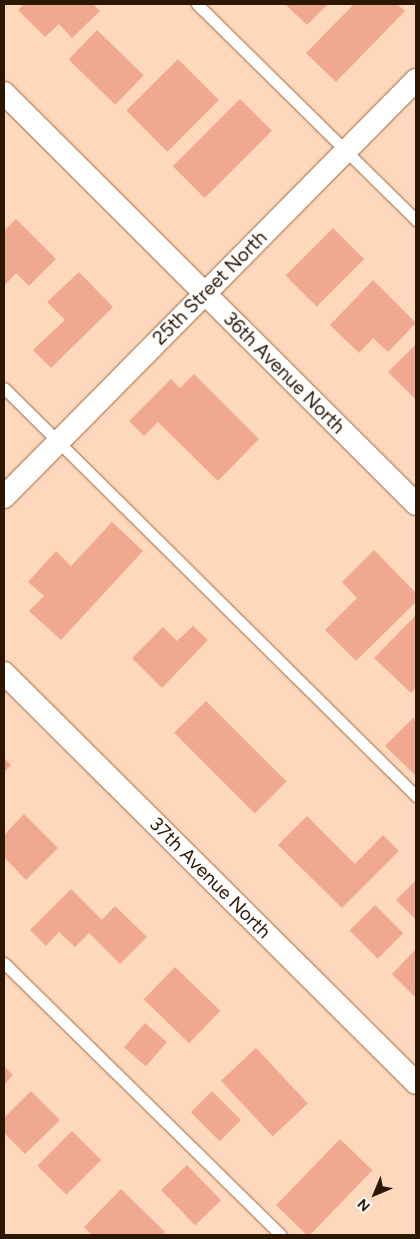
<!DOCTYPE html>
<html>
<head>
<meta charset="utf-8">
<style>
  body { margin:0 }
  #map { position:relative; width:420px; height:1239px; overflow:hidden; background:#fdd8bd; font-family:Figtree,sans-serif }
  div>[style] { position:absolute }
  .building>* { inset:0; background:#f1a891; transform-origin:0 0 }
  .roads { filter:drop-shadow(0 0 1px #9f683c) drop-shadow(0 0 1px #9f683c) }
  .service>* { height:11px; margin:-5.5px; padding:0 5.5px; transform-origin:5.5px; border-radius:5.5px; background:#fff }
  .minor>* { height:22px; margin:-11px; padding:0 11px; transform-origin:11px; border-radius:11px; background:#fff }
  span { translate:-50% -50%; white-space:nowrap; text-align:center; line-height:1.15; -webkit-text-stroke:4px #fff; paint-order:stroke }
  .street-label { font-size:19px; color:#2c1604 }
  .frame { position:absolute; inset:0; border:5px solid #2c1604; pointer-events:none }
  .north { position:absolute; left:350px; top:1169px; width:50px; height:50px; -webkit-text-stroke:4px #fff; paint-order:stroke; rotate:225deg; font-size:14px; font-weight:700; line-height:20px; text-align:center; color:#2c1604 }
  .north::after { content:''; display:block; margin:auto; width:18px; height:22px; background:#2c1604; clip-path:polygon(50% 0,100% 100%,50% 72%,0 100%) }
</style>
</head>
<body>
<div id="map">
  <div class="building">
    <i style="clip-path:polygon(24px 4px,93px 4px,100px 11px,72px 38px,59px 24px,45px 37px,18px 10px)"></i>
    <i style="clip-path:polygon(285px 4px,328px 4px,307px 25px)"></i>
    <i style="clip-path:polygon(354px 4px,397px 4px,405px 11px,336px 82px,306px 53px)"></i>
    <i style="left:97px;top:30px;width:65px;height:41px;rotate:44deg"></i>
    <i style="left:178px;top:59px;width:58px;height:73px;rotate:45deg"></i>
    <i style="left:240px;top:99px;width:45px;height:95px;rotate:45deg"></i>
    <i style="clip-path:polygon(16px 219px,56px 259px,29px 286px,16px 273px,4px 286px,4px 231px)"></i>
    <i style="left:333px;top:228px;width:44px;height:67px;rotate:45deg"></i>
    <i style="clip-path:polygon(79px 272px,113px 307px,51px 368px,33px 350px,65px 320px,47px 302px)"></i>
    <i style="clip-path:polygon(373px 280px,416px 323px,388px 352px,373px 338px,359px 353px,330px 325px)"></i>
    <i style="clip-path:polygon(416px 344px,416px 400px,388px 372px)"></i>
    <i style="clip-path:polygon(194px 374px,259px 439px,218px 481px,158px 422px,144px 436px,129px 421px,171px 379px,180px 388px)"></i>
    <i style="clip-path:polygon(112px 522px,143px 551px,61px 640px,29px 611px,44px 596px,28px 582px,56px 551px,71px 566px)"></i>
    <i style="clip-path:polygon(374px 550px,416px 593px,416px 602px,356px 661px,325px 630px,357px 598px,342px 582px)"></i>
    <i style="clip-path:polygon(416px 615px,416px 688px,411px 693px,374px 658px)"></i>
    <i style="clip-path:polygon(193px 626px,208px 640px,162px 688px,132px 658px,163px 627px,177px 641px)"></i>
    <i style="left:206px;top:701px;width:114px;height:45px;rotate:45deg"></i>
    <i style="clip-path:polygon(413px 718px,416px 720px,416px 776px,385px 746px)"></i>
    <i style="clip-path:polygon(4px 758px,11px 765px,4px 772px)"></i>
    <i style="clip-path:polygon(24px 814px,58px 848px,26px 880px,4px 857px,4px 835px)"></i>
    <i style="clip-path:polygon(307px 816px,355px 864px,383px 835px,399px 851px,342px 908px,278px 845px)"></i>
    <i style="clip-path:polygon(416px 880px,416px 920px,396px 900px)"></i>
    <i style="clip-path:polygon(71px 889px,102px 920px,115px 906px,147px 937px,120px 964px,89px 933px,75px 947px,59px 932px,46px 946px,30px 930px)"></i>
    <i style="left:375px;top:905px;width:40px;height:36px;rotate:45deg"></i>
    <i style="clip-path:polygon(416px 949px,416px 998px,392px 974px)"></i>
    <i style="left:175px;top:967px;width:63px;height:45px;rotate:44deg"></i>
    <i style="left:145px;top:1023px;width:29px;height:32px;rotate:41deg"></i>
    <i style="left:256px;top:1048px;width:76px;height:48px;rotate:47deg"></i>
    <i style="clip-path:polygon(4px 1066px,13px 1075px,4px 1085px)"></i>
    <i style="clip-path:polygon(31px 1091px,60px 1120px,25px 1154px,4px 1133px,4px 1118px)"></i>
    <i style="left:212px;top:1091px;width:41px;height:30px;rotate:45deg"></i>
    <i style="left:72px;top:1131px;width:41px;height:49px;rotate:45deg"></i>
    <i style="left:340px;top:1139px;width:45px;height:92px;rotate:44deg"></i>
    <i style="left:187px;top:1165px;width:49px;height:36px;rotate:46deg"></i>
    <i style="clip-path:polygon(121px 1189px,165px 1232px,162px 1235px,92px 1235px,84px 1227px)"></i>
  </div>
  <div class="roads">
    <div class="service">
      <i style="left:197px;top:4px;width:308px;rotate:44.6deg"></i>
      <i style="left:4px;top:388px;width:580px;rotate:44.72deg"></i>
      <i style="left:4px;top:963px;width:388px;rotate:44.5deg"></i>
    </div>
    <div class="minor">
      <i style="left:4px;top:93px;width:582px;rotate:44.93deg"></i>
      <i style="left:4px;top:497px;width:586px;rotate:-45.35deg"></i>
      <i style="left:4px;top:673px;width:581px;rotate:44.86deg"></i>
    </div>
  </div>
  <div class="street-label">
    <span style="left:210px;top:288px;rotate:-45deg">25th Street North</span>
    <span style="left:284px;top:373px;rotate:45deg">36th Avenue North</span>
    <span style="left:210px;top:878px;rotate:45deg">37th Avenue North</span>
  </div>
  <div class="frame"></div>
  <div class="north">N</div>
</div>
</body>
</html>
